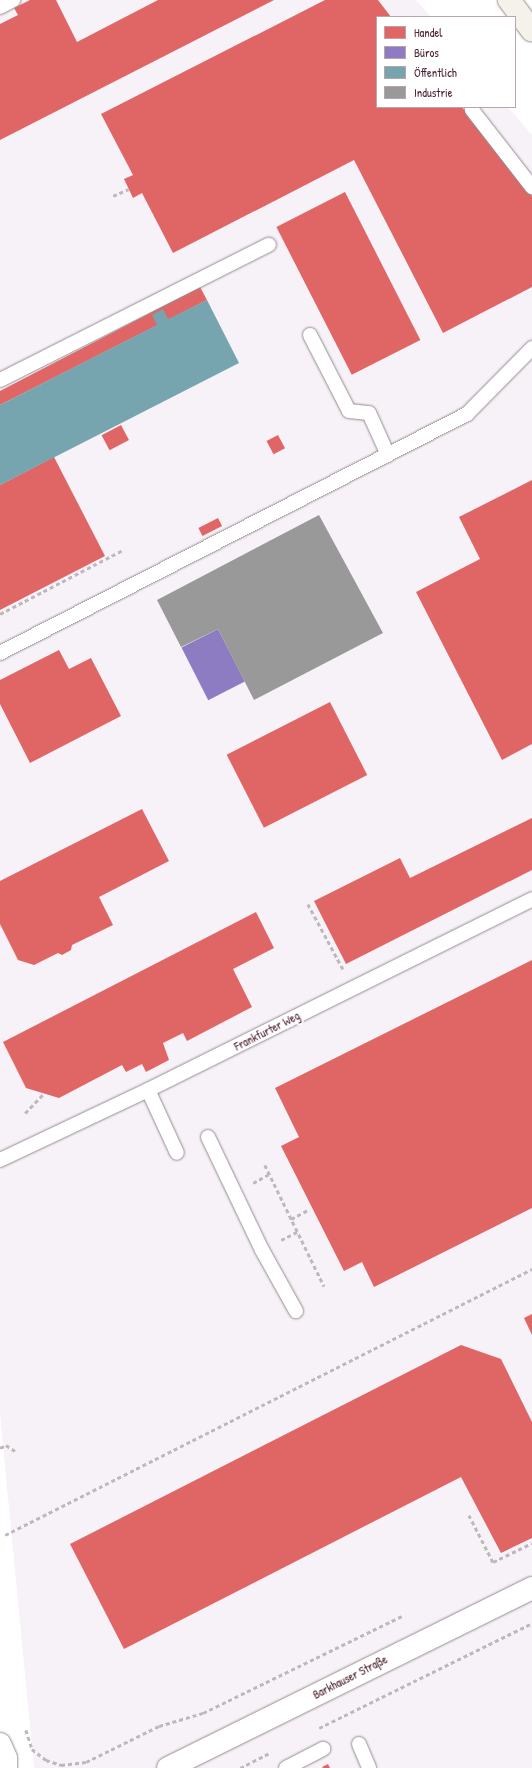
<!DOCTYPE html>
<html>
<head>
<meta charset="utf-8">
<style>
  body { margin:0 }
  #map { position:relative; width:532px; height:1768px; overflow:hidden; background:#fff; font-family:"Patrick Hand",sans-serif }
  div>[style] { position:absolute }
  .built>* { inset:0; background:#f7f1f8 }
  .shops>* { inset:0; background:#e06666; transform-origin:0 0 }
  .offices>* { inset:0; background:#8e7cc3; transform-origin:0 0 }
  .public>* { inset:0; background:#76a5af }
  .industry>* { inset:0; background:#999 }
  .path>* { height:2.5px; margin-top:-1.25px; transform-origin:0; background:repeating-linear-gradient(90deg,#bdb8b9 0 4px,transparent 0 7px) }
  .roads { filter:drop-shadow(0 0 1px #948c8e) drop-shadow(0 0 1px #948c8e) }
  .service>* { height:14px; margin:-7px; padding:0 7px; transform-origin:7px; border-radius:7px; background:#fff }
  .tertiary>* { height:22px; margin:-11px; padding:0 11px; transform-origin:11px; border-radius:11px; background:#fff }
  .secondary>* { height:22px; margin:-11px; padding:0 11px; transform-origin:11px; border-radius:11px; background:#fff }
  .trunk>* { height:22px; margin:-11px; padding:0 11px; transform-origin:11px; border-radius:11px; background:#f5f1eb }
  span { translate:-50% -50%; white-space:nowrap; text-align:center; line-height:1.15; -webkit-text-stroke:4px #fff; paint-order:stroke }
  .street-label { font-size:12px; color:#4a1f2b }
  .legend { position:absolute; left:376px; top:16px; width:140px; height:92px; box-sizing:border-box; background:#fff; border:1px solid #b7a5aa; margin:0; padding:5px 7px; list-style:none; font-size:12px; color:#4a1f2b }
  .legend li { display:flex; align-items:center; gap:8px; height:20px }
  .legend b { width:20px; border:1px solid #b7a5aa }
</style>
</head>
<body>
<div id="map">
  <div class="built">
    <i style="clip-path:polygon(0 0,416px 0,431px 17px,377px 17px,377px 107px,508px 107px,532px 135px,532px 1768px,34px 1768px,0 1414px)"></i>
  </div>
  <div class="shops">
    <i style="clip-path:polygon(30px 0,56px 0,77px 42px,158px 0,274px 0,0 140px,0 24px,18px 15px,14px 8px)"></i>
    <i style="clip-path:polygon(325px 0,378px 0,391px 17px,377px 17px,377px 107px,462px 107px,532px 196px,532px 287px,443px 333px,354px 160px,173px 253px,142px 193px,133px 198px,124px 179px,133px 175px,101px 114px)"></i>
    <i style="left:345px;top:192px;width:166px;height:77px;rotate:63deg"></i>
    <i style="clip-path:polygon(200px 287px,207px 300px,0 405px,0 391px)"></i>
    <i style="left:121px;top:425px;width:17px;height:22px;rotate:62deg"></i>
    <i style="left:278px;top:435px;width:15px;height:13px;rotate:62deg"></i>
    <i style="clip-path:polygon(54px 457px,105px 556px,0 610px,0 485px)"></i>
    <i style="clip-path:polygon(532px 480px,532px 744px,502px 760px,416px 592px,480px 559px,459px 517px)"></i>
    <i style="left:218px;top:518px;width:9px;height:22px;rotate:63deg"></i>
    <i style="clip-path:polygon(59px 650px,69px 669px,91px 658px,121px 716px,30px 763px,0 704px,0 680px)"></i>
    <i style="left:330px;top:702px;width:82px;height:116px;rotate:63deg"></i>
    <i style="clip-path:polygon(142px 809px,169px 861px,99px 897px,113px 925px,72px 945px,71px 950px,62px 955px,58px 953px,34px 965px,18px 960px,0 924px,0 881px)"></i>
    <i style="clip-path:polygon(532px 818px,532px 870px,346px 964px,314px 901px,400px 858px,410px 878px)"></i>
    <i style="clip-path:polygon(256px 912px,274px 948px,233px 969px,252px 1007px,187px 1041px,183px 1033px,163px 1043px,169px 1060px,146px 1072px,142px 1064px,126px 1072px,122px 1065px,59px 1098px,26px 1088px,3px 1042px)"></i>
    <i style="clip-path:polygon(532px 960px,532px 1208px,374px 1287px,362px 1262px,344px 1271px,281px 1146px,299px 1137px,275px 1088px)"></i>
    <i style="clip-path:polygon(532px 1314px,532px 1335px,524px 1318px)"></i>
    <i style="clip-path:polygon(461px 1345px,501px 1359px,532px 1422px,532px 1538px,501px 1553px,461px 1477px,124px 1649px,70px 1544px)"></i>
    <i style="clip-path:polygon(328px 1764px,330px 1768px,323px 1768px,322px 1767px)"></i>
  </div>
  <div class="offices">
    <i style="left:218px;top:629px;width:59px;height:41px;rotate:63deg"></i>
  </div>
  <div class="public">
    <i style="clip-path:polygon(207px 300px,239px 363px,0 485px,0 405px,157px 325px,152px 315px,163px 309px,168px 319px)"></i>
  </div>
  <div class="industry">
    <i style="clip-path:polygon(319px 515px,383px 633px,254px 700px,218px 629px,181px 647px,157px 600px)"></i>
  </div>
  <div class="path">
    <i style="left:113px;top:196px;width:17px;rotate:-24deg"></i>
    <i style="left:0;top:614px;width:139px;rotate:-27.5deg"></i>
    <i style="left:308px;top:904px;width:74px;rotate:61.7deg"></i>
    <i style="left:25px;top:1113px;width:28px;rotate:-46deg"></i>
    <i style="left:265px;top:1165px;width:135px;rotate:64deg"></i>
    <i style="left:253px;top:1183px;width:18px;rotate:-29deg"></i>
    <i style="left:291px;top:1219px;width:21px;rotate:-28deg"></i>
    <i style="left:281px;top:1240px;width:18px;rotate:-27deg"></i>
    <i style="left:0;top:1448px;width:7px;rotate:-27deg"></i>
    <i style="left:6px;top:1445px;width:11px;rotate:34deg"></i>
    <i style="left:469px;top:1515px;width:53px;rotate:62.9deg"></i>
    <i style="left:493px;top:1562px;width:43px;rotate:-26deg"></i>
    <i style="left:5px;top:1535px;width:590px;rotate:-26.78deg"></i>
    <i style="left:319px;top:1728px;width:237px;rotate:-26.2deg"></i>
    <i style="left:26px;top:1730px;width:20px;rotate:72deg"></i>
    <i style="left:32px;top:1749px;width:18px;rotate:38deg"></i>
    <i style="left:46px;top:1760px;width:16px;rotate:18deg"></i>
    <i style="left:61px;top:1765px;width:25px;rotate:-7deg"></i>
    <i style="left:86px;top:1762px;width:81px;rotate:-26.3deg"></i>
    <i style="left:159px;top:1726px;width:46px;rotate:-16.5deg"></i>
    <i style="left:203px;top:1713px;width:221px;rotate:-26deg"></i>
    <i style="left:240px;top:1768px;width:35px;rotate:-27deg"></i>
  </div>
  <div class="roads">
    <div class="service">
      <i style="left:0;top:7px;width:15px;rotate:-28deg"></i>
      <i style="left:472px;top:110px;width:98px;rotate:52.1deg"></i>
      <i style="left:310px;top:335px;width:85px;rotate:62.8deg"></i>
      <i style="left:349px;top:411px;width:20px;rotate:6deg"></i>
      <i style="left:369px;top:413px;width:46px;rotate:65.7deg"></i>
      <i style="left:0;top:380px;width:301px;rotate:-26.7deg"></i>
      <i style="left:0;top:653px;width:525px;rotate:-27.1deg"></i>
      <i style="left:467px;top:414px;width:93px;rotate:-45.4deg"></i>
      <i style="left:148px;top:1090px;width:69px;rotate:65.3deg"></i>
      <i style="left:208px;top:1137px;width:125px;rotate:64.5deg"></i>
      <i style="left:262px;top:1250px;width:70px;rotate:60.9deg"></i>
      <i style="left:0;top:1160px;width:164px;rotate:-25.3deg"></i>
      <i style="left:148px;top:1090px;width:429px;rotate:-26.4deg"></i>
      <i style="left:359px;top:1744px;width:26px;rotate:67deg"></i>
      <i style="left:286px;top:1768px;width:42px;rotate:-27.2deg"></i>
    </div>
    <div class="tertiary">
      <i style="left:168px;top:1768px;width:406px;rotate:-26.3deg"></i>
    </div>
    <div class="secondary">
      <i style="left:0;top:1744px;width:15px;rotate:67deg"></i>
      <i style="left:6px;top:1758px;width:10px;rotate:90deg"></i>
    </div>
    <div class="trunk">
      <i style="left:509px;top:0;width:38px;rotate:53deg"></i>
    </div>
  </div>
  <div class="street-label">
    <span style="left:267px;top:1031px;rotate:-27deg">Frankfurter Weg</span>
    <span style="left:350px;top:1677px;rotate:-27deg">Barkhauser Straße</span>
  </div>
  <ul class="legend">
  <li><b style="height:11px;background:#e06666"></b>Handel</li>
  <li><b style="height:11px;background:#8e7cc3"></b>Büros</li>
  <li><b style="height:11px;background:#76a5af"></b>Öffentlich</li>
  <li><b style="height:11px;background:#999"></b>Industrie</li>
  </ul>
</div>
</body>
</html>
